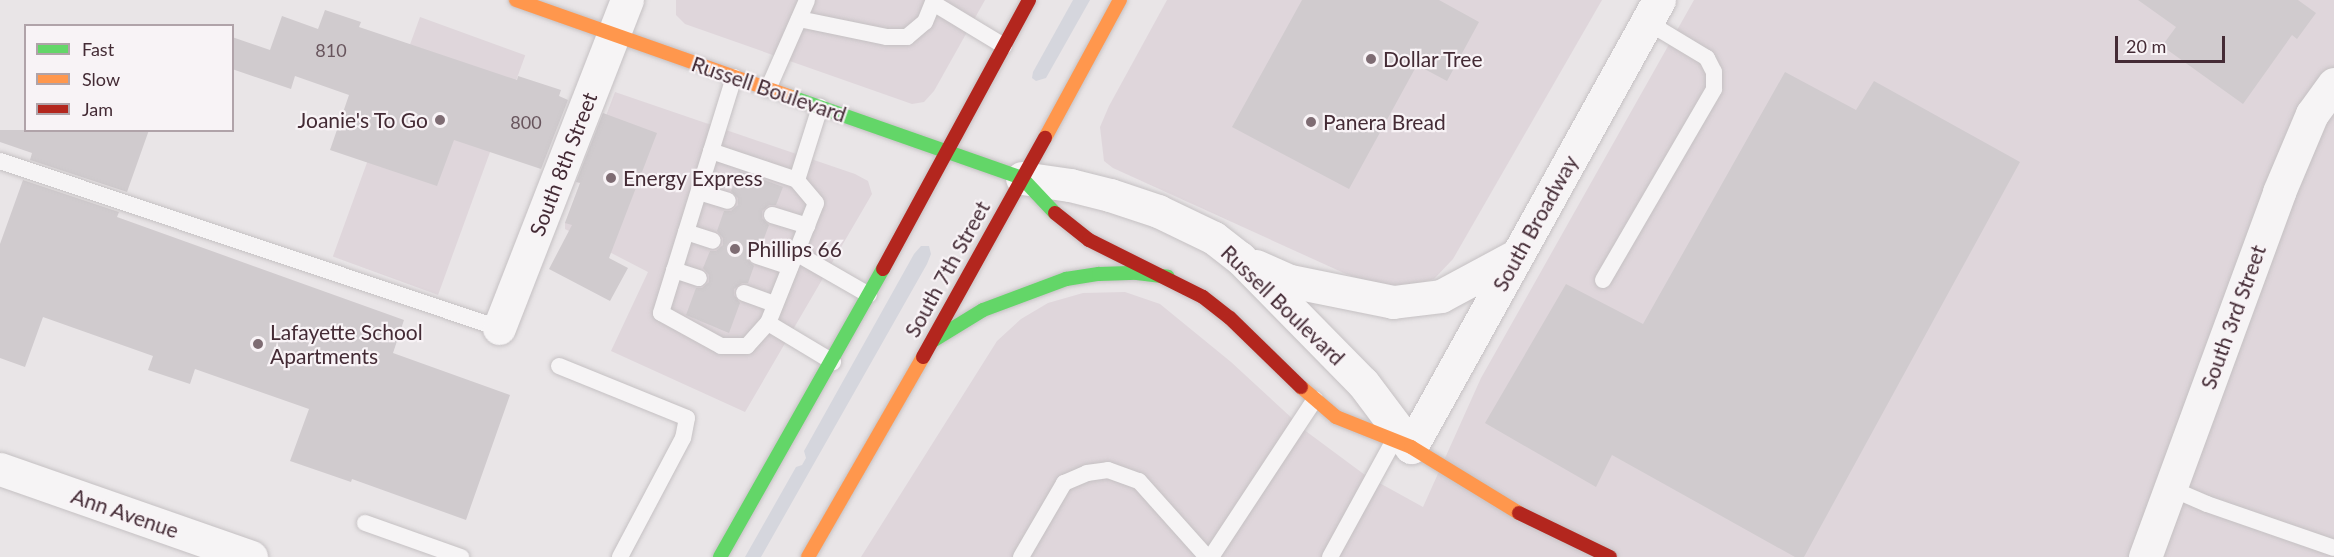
<!DOCTYPE html>
<html>
<head>
<meta charset="utf-8">
<style>
  body { margin:0 }
  #map { position:relative; width:2334px; height:557px; overflow:hidden; background:#e9e5e7; font-family:Lato,sans-serif }
  div>[style] { position:absolute }
  .built>* { inset:0; background:#dfd6db; transform-origin:0 0 }
  .green>* { inset:0; background:#d5d6dd }
  .building>* { inset:0; background:#d0cbce }
  .roads { filter:drop-shadow(0 0 2px #c5c1c3) drop-shadow(0 0 2px #c5c1c3) }
  .lane>* { height:16px; margin:-8px; padding:0 8px; transform-origin:8px; border-radius:8px; background:#f6f4f5 }
  .street>* { height:33px; margin:-16.5px; padding:0 16.5px; transform-origin:16.5px; border-radius:16.5px; background:#f6f4f5 }
  .fast>* { height:14px; margin:-7px; padding:0 7px; transform-origin:7px; border-radius:7px; background:#63d668 }
  .slow>* { height:14px; margin:-7px; padding:0 7px; transform-origin:7px; border-radius:7px; background:#ff974d }
  .jam>* { height:14px; margin:-7px; padding:0 7px; transform-origin:7px; border-radius:7px; background:#b3261e }
  .dots>* { width:16px; height:16px; translate:-50% -50%; box-sizing:border-box; border:3px solid #f8f3f6; border-radius:50% }
  span { translate:-50% -50%; white-space:nowrap; text-align:center; line-height:1.15; -webkit-text-stroke:4.5px #f8f3f6; paint-order:stroke }
  .number-label { font-size:18px; color:#68555d }
  .number-label span { -webkit-text-stroke-width:0 }
  .poi-label { font-size:21px; color:#442b35 }
  .left { translate:0 -50%; text-align:left }
  .right { translate:-100% -50%; text-align:right }
  .street-label { font-size:21px; color:#442b35 }
  .legend { position:absolute; left:24px; top:24px; width:210px; height:108px; box-sizing:border-box; background:#f8f3f6; border:2px solid #b0a3a9; margin:0; padding:8px 10px; list-style:none; font-size:18px; color:#442b35 }
  .legend li { display:flex; align-items:center; gap:12px; height:30px }
  .legend b { width:30px; border:2px solid #b0a3a9 }
  .scale { position:absolute; left:2115px; top:36px; width:110px; height:27px; box-sizing:border-box; border:3px solid #442b35; border-top:0; padding-left:8px; font-size:18px; line-height:21px; white-space:nowrap; color:#442b35; -webkit-text-stroke:4px #f8f3f6; paint-order:stroke }
</style>
</head>
<body>
<div id="map">
  <div class="built">
    <i style="clip-path:polygon(676px 0,985px 0,934px 91px,924px 102px,912px 104px,685px 24px,676px 15px)"></i>
    <i style="clip-path:polygon(1167px 0,1602px 0,1453px 259px,1434px 279px,1405px 288px,1373px 284px,1346px 274px,1113px 168px,1104px 161px,1100px 127px,1109px 106px)"></i>
    <i style="clip-path:polygon(1694px 0,2334px 0,2334px 557px,861px 557px,997px 341px,1021px 319px,1048px 303px,1083px 293px,1125px 292px,1160px 304px,1231px 362px,1307px 432px,1365px 475px,1423px 507px,1481px 378px)"></i>
    <i style="left:420px;top:17px;width:112px;height:255px;rotate:20deg"></i>
    <i style="clip-path:polygon(615px 92px,855px 174px,868px 181px,872px 194px,745px 412px,611px 351px,648px 272px,565px 229px,565px 223px)"></i>
  </div>
  <div class="green">
    <i style="clip-path:polygon(1073px 0,1090px 0,1046px 78px,1036px 81px,1032px 78px,1033px 72px)"></i>
    <i style="clip-path:polygon(921px 246px,929px 246px,931px 254px,927px 264px,761px 557px,745px 557px,796px 467px,802px 465px,806px 458px,804px 451px,914px 254px)"></i>
  </div>
  <div class="building">
    <i style="clip-path:polygon(1302px 0,1439px 0,1479px 22px,1447px 81px,1417px 65px,1349px 189px,1232px 127px)"></i>
    <i style="clip-path:polygon(2138px 0,2298px 0,2316px 13px,2297px 39px,2292px 35px,2243px 104px,2162px 46px,2176px 27px)"></i>
    <i style="clip-path:polygon(325px 10px,361px 22px,359px 27px,517px 80px,518px 76px,561px 90px,559px 96px,568px 100px,541px 169px,454px 140px,437px 186px,330px 150px,349px 95px,295px 76px,291px 89px,232px 69px,232px 37px,270px 50px,282px 16px,318px 29px)"></i>
    <i style="clip-path:polygon(1785px 72px,1856px 110px,1874px 81px,2020px 162px,1804px 557px,1795px 557px,1612px 455px,1596px 487px,1485px 423px,1566px 284px,1643px 324px)"></i>
    <i style="clip-path:polygon(603px 113px,657px 133px,609px 258px,628px 268px,610px 301px,549px 269px,572px 225px,565px 223px,580px 183px,576px 182px)"></i>
    <i style="clip-path:polygon(0 130px,149px 130px,127px 192px,30px 160px,32px 153px,0 142px)"></i>
    <i style="clip-path:polygon(739px 171px,783px 187px,776px 205px,769px 205px,762px 211px,762px 218px,769px 225px,761px 246px,754px 246px,747px 252px,747px 259px,754px 266px,748px 283px,742px 283px,734px 289px,734px 295px,740px 303px,729px 333px,686px 315px,696px 288px,702px 288px,709px 282px,709px 275px,703px 268px,710px 251px,716px 251px,723px 245px,723px 238px,717px 231px,724px 211px,731px 211px,738px 205px,738px 198px,731px 191px)"></i>
    <i style="clip-path:polygon(23px 180px,119px 212px,117px 217px,404px 320px,393px 353px,510px 395px,466px 520px,352px 479px,351px 482px,290px 461px,309px 409px,195px 369px,190px 384px,148px 370px,153px 356px,43px 317px,25px 367px,0 358px,0 244px)"></i>
  </div>
  <div class="roads">
    <div class="lane">
      <i style="left:933px;top:3px;width:83px;rotate:31.2deg"></i>
      <i style="left:799px;top:19px;width:90px;rotate:11.6deg"></i>
      <i style="left:887px;top:37px;width:20px"></i>
      <i style="left:907px;top:37px;width:23px;rotate:-40deg"></i>
      <i style="left:925px;top:22px;width:24px;rotate:-68deg"></i>
      <i style="left:734px;top:77px;width:247px;rotate:107.2deg"></i>
      <i style="left:661px;top:313px;width:68px;rotate:28.8deg"></i>
      <i style="left:721px;top:346px;width:26px"></i>
      <i style="left:747px;top:346px;width:31px;rotate:-48deg"></i>
      <i style="left:768px;top:323px;width:129px;rotate:-68.2deg"></i>
      <i style="left:816px;top:203px;width:30px;rotate:-130deg"></i>
      <i style="left:797px;top:180px;width:77px;rotate:-72.5deg"></i>
      <i style="left:768px;top:89px;width:97px;rotate:-66.3deg"></i>
      <i style="left:711px;top:151px;width:91px;rotate:18.6deg"></i>
      <i style="left:0;top:161px;width:526px;rotate:18.5deg"></i>
      <i style="left:699px;top:192px;width:30px;rotate:17deg"></i>
      <i style="left:772px;top:215px;width:37px;rotate:17deg"></i>
      <i style="left:686px;top:232px;width:28px;rotate:18deg"></i>
      <i style="left:796px;top:253px;width:84px;rotate:29.9deg"></i>
      <i style="left:757px;top:256px;width:35px;rotate:18deg"></i>
      <i style="left:674px;top:270px;width:26px;rotate:18deg"></i>
      <i style="left:1603px;top:280px;width:221px;rotate:-59.8deg"></i>
      <i style="left:1714px;top:89px;width:17px;rotate:-90deg"></i>
      <i style="left:1714px;top:72px;width:16px;rotate:-117deg"></i>
      <i style="left:1707px;top:58px;width:70px;rotate:-149deg"></i>
      <i style="left:744px;top:293px;width:33px;rotate:20deg"></i>
      <i style="left:768px;top:323px;width:76px;rotate:31deg"></i>
      <i style="left:559px;top:366px;width:138px;rotate:22.1deg"></i>
      <i style="left:687px;top:418px;width:20px;rotate:101deg"></i>
      <i style="left:683px;top:438px;width:135px;rotate:117.9deg"></i>
      <i style="left:2170px;top:488px;width:40px;rotate:23.4deg"></i>
      <i style="left:2207px;top:504px;width:134px;rotate:19.1deg"></i>
      <i style="left:365px;top:523px;width:102px;rotate:19.5deg"></i>
      <i style="left:1021px;top:557px;width:86px;rotate:-59.8deg"></i>
      <i style="left:1064px;top:483px;width:25px;rotate:-23deg"></i>
      <i style="left:1087px;top:473px;width:21px;rotate:-8deg"></i>
      <i style="left:1108px;top:470px;width:33px;rotate:20deg"></i>
      <i style="left:1139px;top:481px;width:102px;rotate:48.2deg"></i>
      <i style="left:1211px;top:557px;width:189px;rotate:-56.6deg"></i>
      <i style="left:1330px;top:557px;width:133px;rotate:-61.3deg"></i>
    </div>
    <div class="street">
      <i style="left:1022px;top:178px;width:49px;rotate:8.3deg"></i>
      <i style="left:1070px;top:185px;width:41px;rotate:14deg"></i>
      <i style="left:1110px;top:195px;width:51px;rotate:18.4deg"></i>
      <i style="left:1158px;top:211px;width:62px;rotate:25.7deg"></i>
      <i style="left:1214px;top:238px;width:33px;rotate:38deg"></i>
      <i style="left:1240px;top:258px;width:175px;rotate:45.5deg"></i>
      <i style="left:1363px;top:383px;width:80px;rotate:53.1deg"></i>
      <i style="left:1411px;top:447px;width:511px;rotate:-60.98deg"></i>
      <i style="left:1256px;top:266px;width:37px;rotate:24deg"></i>
      <i style="left:1290px;top:281px;width:105px;rotate:11.5deg"></i>
      <i style="left:1393px;top:302px;width:48px;rotate:-7.1deg"></i>
      <i style="left:1441px;top:296px;width:86px;rotate:-28.3deg"></i>
      <i style="left:499px;top:328px;width:352px;rotate:-68.7deg"></i>
      <i style="left:0;top:469px;width:266px;rotate:19.3deg"></i>
      <i style="left:2145px;top:557px;width:389px;rotate:-69.8deg"></i>
      <i style="left:2279px;top:192px;width:85px;rotate:-67.1deg"></i>
      <i style="left:2312px;top:114px;width:37px;rotate:-54deg"></i>
    </div>
    <div class="fast">
      <i style="left:791px;top:97px;width:245px;rotate:19.3deg"></i>
      <i style="left:1022px;top:178px;width:48px;rotate:46.7deg"></i>
      <i style="left:934px;top:340px;width:57px;rotate:-31.5deg"></i>
      <i style="left:983px;top:310px;width:89px;rotate:-20.5deg"></i>
      <i style="left:1066px;top:279px;width:33px;rotate:-9deg"></i>
      <i style="left:1099px;top:274px;width:38px;rotate:-2deg"></i>
      <i style="left:1137px;top:273px;width:31px;rotate:7deg"></i>
      <i style="left:720px;top:557px;width:331px;rotate:-60.5deg"></i>
    </div>
    <div class="slow">
      <i style="left:516px;top:0;width:292px;rotate:19.4deg"></i>
      <i style="left:1045px;top:138px;width:157px;rotate:-61.5deg"></i>
      <i style="left:1301px;top:387px;width:46px;rotate:40.6deg"></i>
      <i style="left:1336px;top:417px;width:81px;rotate:21.8deg"></i>
      <i style="left:1411px;top:447px;width:127px;rotate:31.4deg"></i>
      <i style="left:808px;top:557px;width:231px;rotate:-60.1deg"></i>
    </div>
    <div class="jam">
      <i style="left:1055px;top:213px;width:43px;rotate:38.5deg"></i>
      <i style="left:1089px;top:240px;width:127px;rotate:26.6deg"></i>
      <i style="left:1203px;top:297px;width:34px;rotate:38deg"></i>
      <i style="left:1230px;top:318px;width:99px;rotate:44.2deg"></i>
      <i style="left:883px;top:269px;width:306px;rotate:-61.5deg"></i>
      <i style="left:923px;top:357px;width:251px;rotate:-60.9deg"></i>
      <i style="left:1519px;top:513px;width:101px;rotate:25.8deg"></i>
    </div>
  </div>
  <div class="dots">
    <i style="left:1371px;top:59px;background:#7e6c73"></i>
    <i style="left:440px;top:120px;background:#7e6c73"></i>
    <i style="left:1311px;top:122px;background:#7e6c73"></i>
    <i style="left:611px;top:178px;background:#7e6c73"></i>
    <i style="left:735px;top:249px;background:#7e6c73"></i>
    <i style="left:258px;top:344px;background:#7e6c73"></i>
  </div>
  <div class="number-label">
    <span style="left:331px;top:50px">810</span>
    <span style="left:526px;top:122px">800</span>
  </div>
  <div class="poi-label">
    <span class="left" style="left:1383px;top:59px">Dollar Tree</span>
    <span class="right" style="left:428px;top:120px">Joanie's To Go</span>
    <span class="left" style="left:1323px;top:122px">Panera Bread</span>
    <span class="left" style="left:623px;top:178px">Energy Express</span>
    <span class="left" style="left:747px;top:249px">Phillips 66</span>
    <span class="left" style="left:270px;top:344px">Lafayette School<br>Apartments</span>
  </div>
  <div class="street-label">
    <span style="left:769px;top:89px;rotate:19deg">Russell Boulevard</span>
    <span style="left:563px;top:164px;rotate:-69deg">South 8th Street</span>
    <span style="left:1535px;top:223px;rotate:-61deg">South Broadway</span>
    <span style="left:947px;top:269px;rotate:-61deg">South 7th Street</span>
    <span style="left:1283px;top:305px;rotate:44deg">Russell Boulevard</span>
    <span style="left:2233px;top:317px;rotate:-70deg">South 3rd Street</span>
    <span style="left:125px;top:513px;rotate:19deg">Ann Avenue</span>
  </div>
  <ul class="legend">
  <li><b style="height:8px;background:#63d668"></b>Fast</li>
  <li><b style="height:8px;background:#ff974d"></b>Slow</li>
  <li><b style="height:8px;background:#b3261e"></b>Jam</li>
  </ul>
  <div class="scale">20 m</div>
</div>
</body>
</html>
